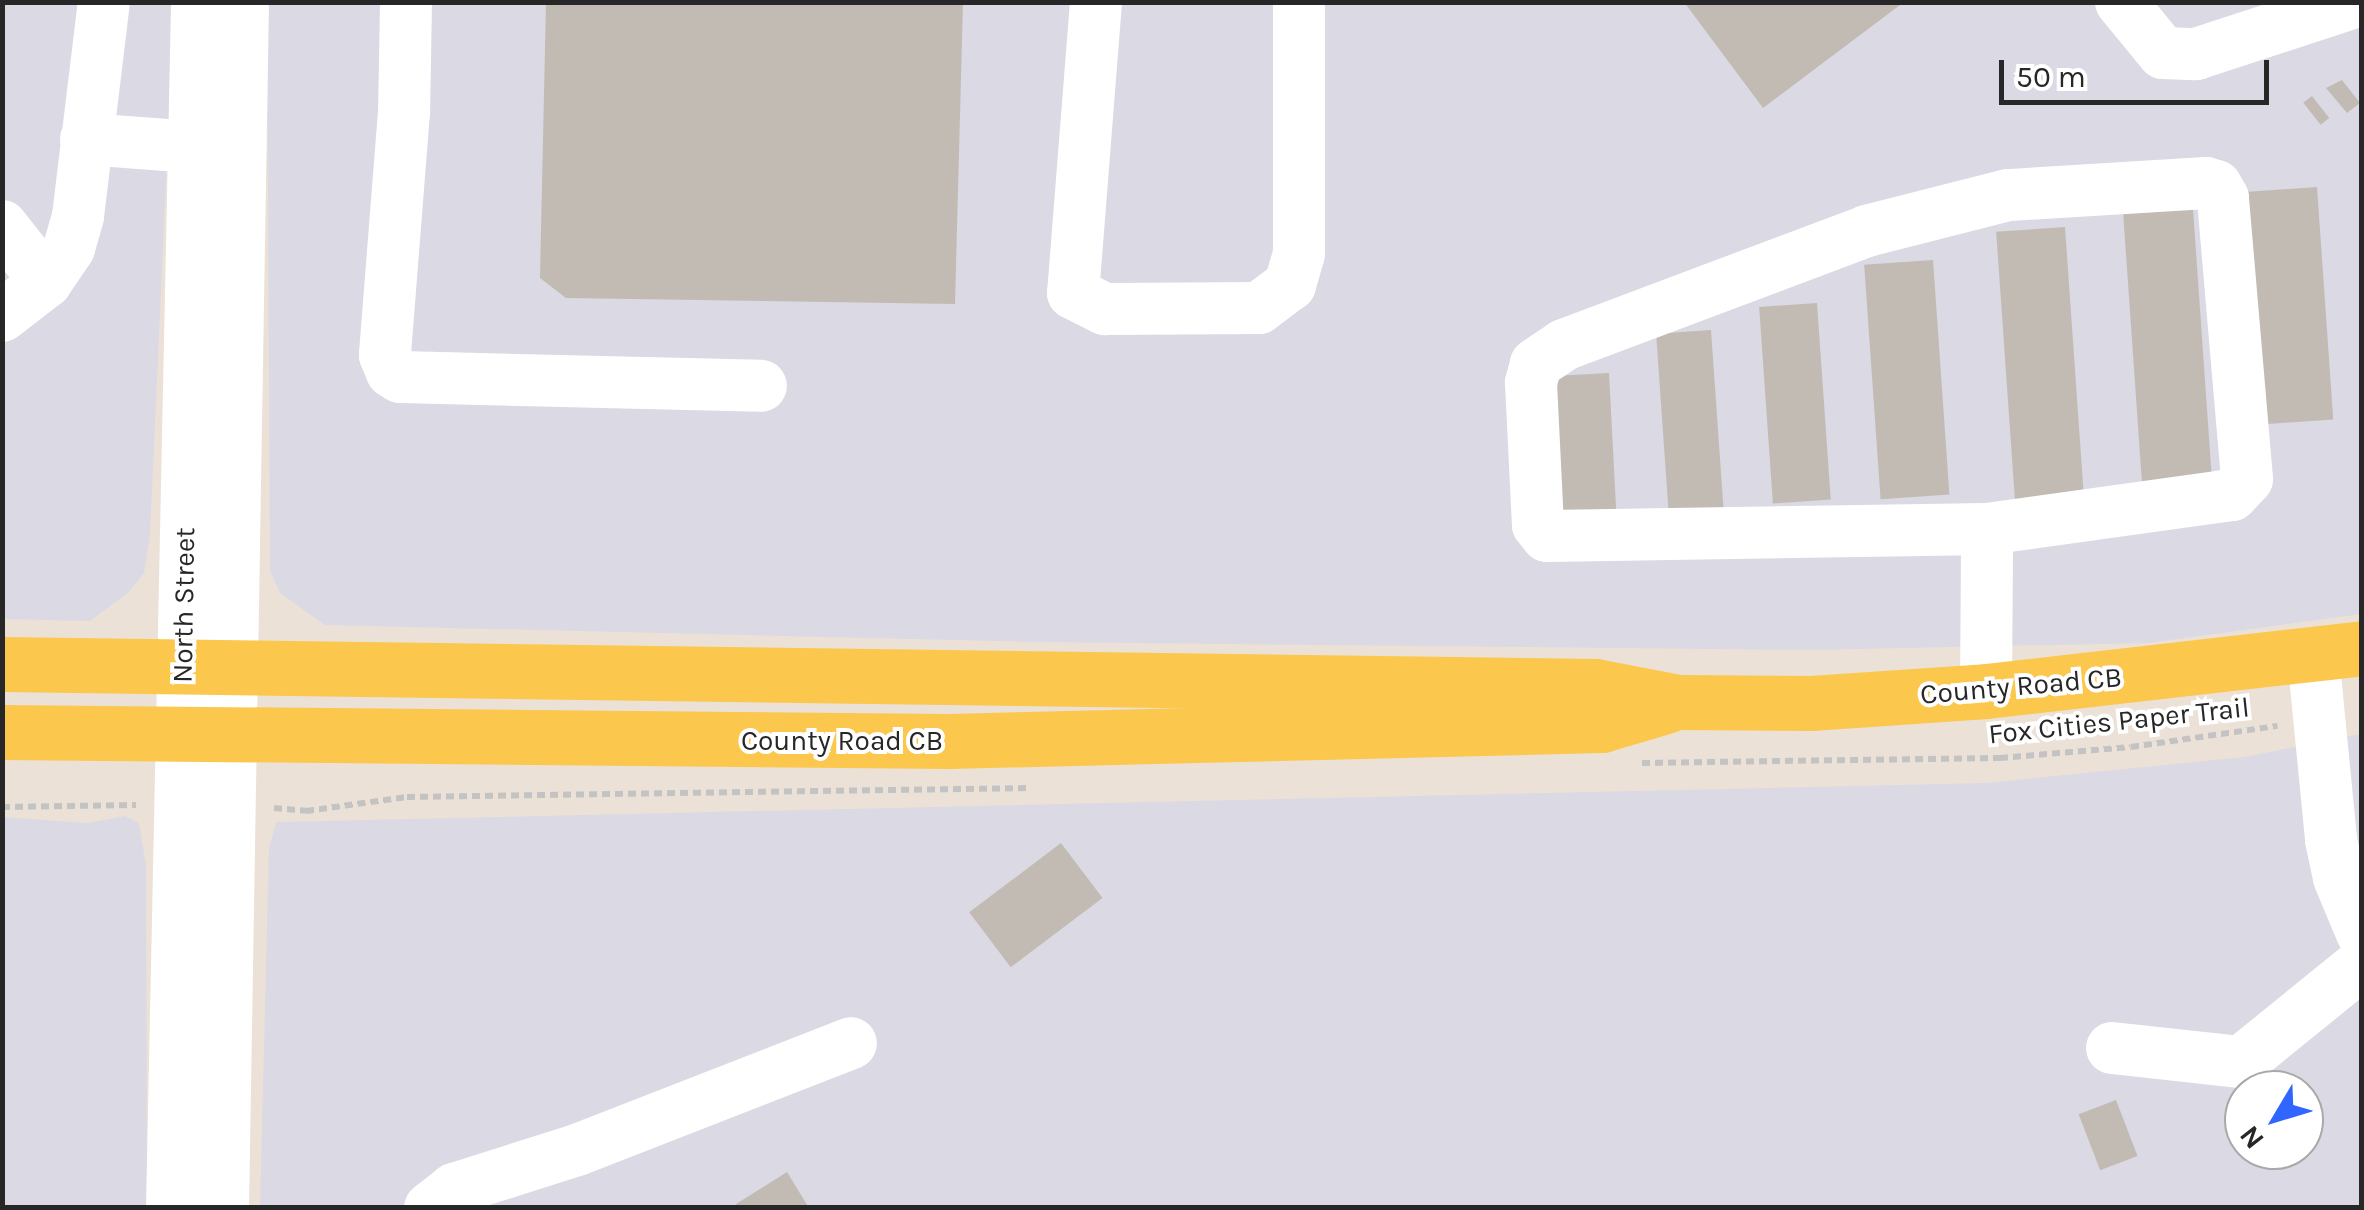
<!DOCTYPE html>
<html>
<head>
<meta charset="utf-8">
<style>
  body { margin:0 }
  #map { position:relative; width:2364px; height:1210px; overflow:hidden; background:#ebe1d7; font-family:Karla,sans-serif }
  div>[style] { position:absolute }
  .industrial>* { inset:0; background:#dbd9e3 }
  .building>* { inset:0; background:#c2bbb4; transform-origin:0 0 }
  .path>* { height:6px; margin-top:-3px; transform-origin:0; background:repeating-linear-gradient(90deg,#c3c3c3 0 8px,transparent 0 13px) }
  .minor>* { height:52px; margin:-26px; padding:0 26px; transform-origin:26px; border-radius:26px; background:#fff }
  .major>* { height:55px; margin:-27.5px; padding:0 27.5px; transform-origin:27.5px; border-radius:27.5px; background:#fbc74c }
  span { translate:-50% -50%; white-space:nowrap; text-align:center; line-height:1.15; -webkit-text-stroke:8px #fff; paint-order:stroke }
  .street-label { font-size:28px; color:#272727 }
  .frame { position:absolute; inset:0; border:5px solid #272727; pointer-events:none }
  .north { position:absolute; left:2224px; top:1070px; width:100px; height:100px; box-sizing:border-box; background:#fff; border:2px solid #a9a9a9; border-radius:50%; rotate:232deg; font-size:28px; font-weight:700; line-height:40px; text-align:center; color:#272727 }
  .north::after { content:''; display:block; margin:auto; width:35px; height:45px; background:#3065ff; clip-path:polygon(50% 0,100% 100%,50% 72%,0 100%) }
  .scale { position:absolute; left:1999px; top:60px; width:270px; height:45px; box-sizing:border-box; border:5px solid #272727; border-top:0; padding-left:12px; font-size:30px; line-height:35px; white-space:nowrap; color:#272727; -webkit-text-stroke:8px #fff; paint-order:stroke }
</style>
</head>
<body>
<div id="map">
  <div class="industrial">
    <i style="clip-path:polygon(3px 3px,174px 3px,150px 535px,144px 573px,128px 593px,90px 621px,3px 619px)"></i>
    <i style="clip-path:polygon(267px 3px,2361px 3px,2361px 614px,2148px 643px,1811px 650px,1038px 642px,325px 625px,280px 593px,270px 571px)"></i>
    <i style="clip-path:polygon(evenodd,2361px 734px,2361px 1207px,260px 1208px,269px 848px,276px 822px,1986px 783px,2244px 757px,2361px 734px,2244px 1090px,2304px 1090px,2304px 1150px,2244px 1150px,2244px 1090px)"></i>
    <i style="clip-path:polygon(125px 816px,139px 823px,146px 865px,147px 1207px,3px 1207px,2px 817px,87px 823px)"></i>
  </div>
  <div class="building">
    <i style="clip-path:polygon(546px 2px,963px 2px,955px 304px,566px 298px,540px 278px)"></i>
    <i style="clip-path:polygon(1684px 2px,1904px 2px,1763px 108px)"></i>
    <i style="clip-path:polygon(2342px 80px,2360px 103px,2347px 113px,2326px 88px)"></i>
    <i style="left:2312px;top:96px;width:28px;height:11px;rotate:52deg"></i>
    <i style="left:2317px;top:187px;width:233px;height:69px;rotate:86deg"></i>
    <i style="left:2193px;top:209px;width:269px;height:70px;rotate:86deg"></i>
    <i style="left:2065px;top:227px;width:269px;height:69px;rotate:86deg"></i>
    <i style="left:1933px;top:260px;width:235px;height:69px;rotate:86deg"></i>
    <i style="left:1817px;top:303px;width:197px;height:58px;rotate:86deg"></i>
    <i style="left:1711px;top:330px;width:179px;height:55px;rotate:86deg"></i>
    <i style="left:1609px;top:373px;width:143px;height:56px;rotate:87deg"></i>
    <i style="left:1061px;top:843px;width:69px;height:115px;rotate:53deg"></i>
    <i style="left:2116px;top:1100px;width:60px;height:40px;rotate:69deg"></i>
    <i style="clip-path:polygon(787px 1172px,809px 1208px,738px 1208px,736px 1204px)"></i>
  </div>
  <div class="path">
    <i style="left:1642px;top:763px;width:358px;rotate:-0.8deg"></i>
    <i style="left:2000px;top:758px;width:131px;rotate:-4.8deg"></i>
    <i style="left:2131px;top:747px;width:148px;rotate:-8.2deg"></i>
    <i style="left:2px;top:807px;width:134px;rotate:-0.9deg"></i>
    <i style="left:274px;top:808px;width:32px;rotate:5deg"></i>
    <i style="left:306px;top:811px;width:102px;rotate:-7.9deg"></i>
    <i style="left:407px;top:797px;width:623px;rotate:-0.83deg"></i>
  </div>
  <div class="minor">
    <i style="left:406px;top:2px;width:110px;rotate:91deg"></i>
    <i style="left:404px;top:112px;width:244px;rotate:94.5deg"></i>
    <i style="left:385px;top:355px;width:18px;rotate:68deg"></i>
    <i style="left:392px;top:372px;width:9px;rotate:32deg"></i>
    <i style="left:400px;top:377px;width:361px;rotate:1.4deg"></i>
    <i style="left:1096px;top:2px;width:292px;rotate:94.5deg"></i>
    <i style="left:1073px;top:293px;width:36px;rotate:27deg"></i>
    <i style="left:1105px;top:309px;width:154px;rotate:-0.4deg"></i>
    <i style="left:1259px;top:308px;width:39px;rotate:-37deg"></i>
    <i style="left:1290px;top:285px;width:32px;rotate:-74deg"></i>
    <i style="left:1299px;top:254px;width:252px;rotate:-90deg"></i>
    <i style="left:2121px;top:2px;width:66px;rotate:50.5deg"></i>
    <i style="left:2163px;top:53px;width:33px;rotate:2deg"></i>
    <i style="left:2196px;top:54px;width:167px;rotate:-18.1deg"></i>
    <i style="left:86px;top:139px;width:107px;rotate:4.3deg"></i>
    <i style="left:2px;top:226px;width:71px;rotate:51.8deg"></i>
    <i style="left:2px;top:316px;width:56px;rotate:-37.7deg"></i>
    <i style="left:46px;top:282px;width:41px;rotate:-55.9deg"></i>
    <i style="left:69px;top:248px;width:33px;rotate:-74deg"></i>
    <i style="left:78px;top:216px;width:216px;rotate:-83.1deg"></i>
    <i style="left:2313px;top:655px;width:186px;rotate:84.4deg"></i>
    <i style="left:2331px;top:840px;width:39px;rotate:78deg"></i>
    <i style="left:2339px;top:878px;width:60px;rotate:67.3deg"></i>
    <i style="left:1986px;top:691px;width:162px;rotate:-89.6deg"></i>
    <i style="left:1987px;top:529px;width:247px;rotate:-7.9deg"></i>
    <i style="left:2232px;top:495px;width:22px;rotate:-47deg"></i>
    <i style="left:2247px;top:479px;width:282px;rotate:-94.9deg"></i>
    <i style="left:2223px;top:198px;width:14px;rotate:-120deg"></i>
    <i style="left:2216px;top:186px;width:10px;rotate:-163deg"></i>
    <i style="left:2206px;top:183px;width:198px;rotate:176.5deg"></i>
    <i style="left:2008px;top:195px;width:146px;rotate:165.7deg"></i>
    <i style="left:1867px;top:231px;width:324px;rotate:159.4deg"></i>
    <i style="left:1564px;top:345px;width:34px;rotate:146deg"></i>
    <i style="left:1536px;top:364px;width:20px;rotate:105deg"></i>
    <i style="left:1531px;top:383px;width:142px;rotate:87.2deg"></i>
    <i style="left:1538px;top:525px;width:14px;rotate:51deg"></i>
    <i style="left:1547px;top:536px;width:440px;rotate:-0.9deg"></i>
    <i style="left:2112px;top:1048px;width:130px;rotate:6.2deg"></i>
    <i style="left:2241px;top:1062px;width:156px;rotate:-39deg"></i>
    <i style="left:172px;top:1208px;width:1206px;rotate:-88.81deg"></i>
    <i style="left:223px;top:1208px;width:1206px;rotate:-89.05deg"></i>
    <i style="left:430px;top:1208px;width:31px;rotate:-38deg"></i>
    <i style="left:454px;top:1189px;width:129px;rotate:-17.6deg"></i>
    <i style="left:577px;top:1150px;width:294px;rotate:-21.3deg"></i>
  </div>
  <div class="major">
    <i style="left:2px;top:664px;width:1593px;rotate:0.79deg"></i>
    <i style="left:1595px;top:686px;width:85px;rotate:10.9deg"></i>
    <i style="left:1678px;top:702px;width:133px;rotate:0.4deg"></i>
    <i style="left:1811px;top:703px;width:175px;rotate:-3.9deg"></i>
    <i style="left:1986px;top:691px;width:378px;rotate:-6.5deg"></i>
    <i style="left:2px;top:732px;width:947px;rotate:0.54deg"></i>
    <i style="left:949px;top:741px;width:653px;rotate:-1.4deg"></i>
    <i style="left:1602px;top:725px;width:67px;rotate:-16.5deg"></i>
  </div>
  <div class="street-label">
    <span style="left:184px;top:605px;rotate:-89deg">North Street</span>
    <span style="left:2021px;top:686px;rotate:-5deg">County Road CB</span>
    <span style="left:2119px;top:721px;rotate:-6deg">Fox Cities Paper Trail</span>
    <span style="left:842px;top:741px">County Road CB</span>
  </div>
  <div class="frame"></div>
  <div class="north">N</div>
  <div class="scale">50 m</div>
</div>
</body>
</html>
